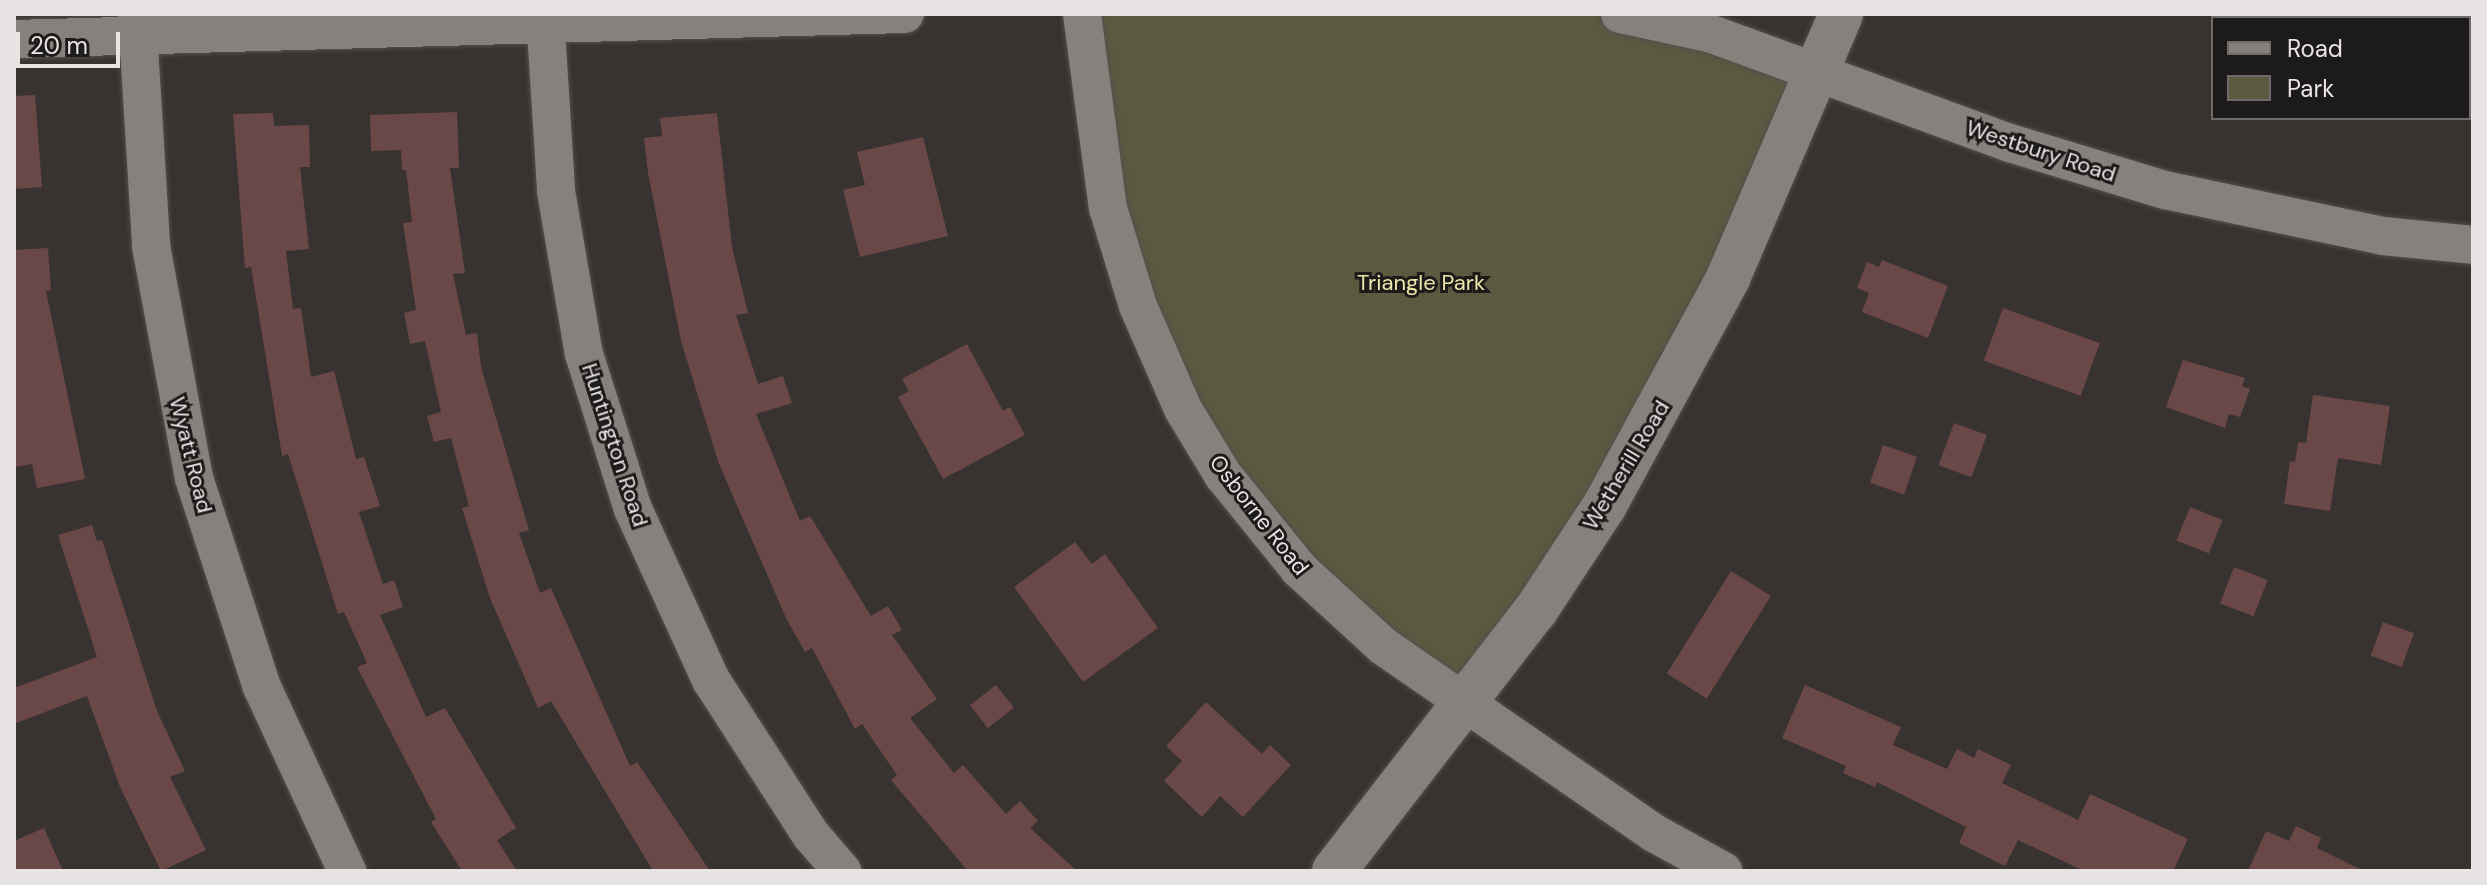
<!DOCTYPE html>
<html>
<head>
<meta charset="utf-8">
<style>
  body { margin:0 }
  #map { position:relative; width:2487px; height:885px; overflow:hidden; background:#383230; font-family:"DM Sans",sans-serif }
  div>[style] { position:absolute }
  .green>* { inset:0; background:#5c5941 }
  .building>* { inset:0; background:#6a4847; transform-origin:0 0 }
  .roads { filter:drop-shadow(0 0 2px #534f4d) drop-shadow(0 0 2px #534f4d) }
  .minor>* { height:38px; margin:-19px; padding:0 19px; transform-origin:19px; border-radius:19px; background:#87817e }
  .tertiary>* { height:44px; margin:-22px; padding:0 22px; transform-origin:22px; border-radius:22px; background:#87817e }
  span { translate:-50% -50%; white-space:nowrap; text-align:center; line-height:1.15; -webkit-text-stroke:6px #1d1b1a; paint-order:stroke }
  .street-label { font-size:22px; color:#e8e4e3 }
  .park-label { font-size:22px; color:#ede6aa }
  .frame { position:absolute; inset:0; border:16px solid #e8e4e3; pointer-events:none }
  .legend { position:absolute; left:2211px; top:16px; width:260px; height:104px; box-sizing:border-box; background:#1d1b1a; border:2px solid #6e6b6a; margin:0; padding:10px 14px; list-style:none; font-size:24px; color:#e8e4e3 }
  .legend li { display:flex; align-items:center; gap:16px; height:40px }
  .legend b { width:40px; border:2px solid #6e6b6a }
  .scale { position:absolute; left:16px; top:32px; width:104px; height:36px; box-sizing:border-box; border:4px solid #e8e4e3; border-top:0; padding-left:10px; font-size:24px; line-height:28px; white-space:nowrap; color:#e8e4e3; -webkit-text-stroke:6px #1d1b1a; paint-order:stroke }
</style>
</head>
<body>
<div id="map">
  <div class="green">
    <i style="clip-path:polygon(1082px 14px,1620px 14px,1817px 71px,1792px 138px,1465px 703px,1299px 569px,1138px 306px)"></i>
  </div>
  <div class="building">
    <i style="clip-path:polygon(35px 95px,42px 187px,14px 189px,14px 96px)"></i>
    <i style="clip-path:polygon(457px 112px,459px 168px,450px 168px,465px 273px,453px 274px,466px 335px,477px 333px,481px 367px,529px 530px,519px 533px,540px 593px,551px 588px,630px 766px,637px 762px,710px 871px,653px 871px,551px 701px,538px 708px,490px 598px,462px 508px,469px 506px,451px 438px,434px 442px,427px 416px,441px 412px,425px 341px,410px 344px,404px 313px,416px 310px,403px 223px,412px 222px,406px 170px,402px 170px,401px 150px,371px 151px,370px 115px)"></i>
    <i style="clip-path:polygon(273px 113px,274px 126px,309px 125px,310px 167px,300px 167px,309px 249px,286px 251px,293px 309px,301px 308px,311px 377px,334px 371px,356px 459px,364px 457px,380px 506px,359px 512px,383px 584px,394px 580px,403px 607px,380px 615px,426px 717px,445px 708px,516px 828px,497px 840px,517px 871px,462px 871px,431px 822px,436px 819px,357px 667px,367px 663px,344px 612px,338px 614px,288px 454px,282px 456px,251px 267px,245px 268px,233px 114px)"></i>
    <i style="clip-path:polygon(717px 113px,732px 247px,748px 313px,736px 315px,758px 384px,783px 376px,792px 403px,756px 414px,800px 521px,810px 516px,871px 616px,888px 606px,902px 630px,892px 635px,937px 699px,910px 718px,954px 773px,963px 765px,1006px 814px,1020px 801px,1038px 821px,1030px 828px,1077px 871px,968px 871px,891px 780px,897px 775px,862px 724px,855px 729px,812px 648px,805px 652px,786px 618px,719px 464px,681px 341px,648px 173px,644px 138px,662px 136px,660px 118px)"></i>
    <i style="clip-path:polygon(923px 137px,948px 236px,860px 257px,843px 190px,865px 185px,857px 152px)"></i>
    <i style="clip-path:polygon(48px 248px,51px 290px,46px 291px,85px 479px,37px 488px,32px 464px,14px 467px,14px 250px)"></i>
    <i style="clip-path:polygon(1882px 260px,1948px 286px,1928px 338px,1862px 312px,1869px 293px,1857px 288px,1867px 262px,1879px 267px)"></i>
    <i style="left:2003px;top:308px;width:103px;height:56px;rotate:20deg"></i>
    <i style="clip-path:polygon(967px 344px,1003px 411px,1010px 407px,1025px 435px,943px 479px,898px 397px,909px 391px,902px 379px)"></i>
    <i style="clip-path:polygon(2183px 360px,2245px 378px,2242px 386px,2250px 389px,2240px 417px,2229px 414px,2225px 428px,2166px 407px)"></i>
    <i style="clip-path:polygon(2313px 395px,2390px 406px,2381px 465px,2338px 458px,2330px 511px,2284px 504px,2290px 461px,2295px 462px,2298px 442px,2306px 443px)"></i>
    <i style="left:1954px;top:423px;width:35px;height:45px;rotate:20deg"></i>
    <i style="left:1883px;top:445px;width:36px;height:40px;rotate:19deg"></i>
    <i style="left:2190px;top:507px;width:35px;height:36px;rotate:22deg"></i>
    <i style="clip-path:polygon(92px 525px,97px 541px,102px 540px,157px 711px,185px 771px,170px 777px,206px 850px,161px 871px,120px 787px,87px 696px,14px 724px,14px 688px,97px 657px,58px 535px)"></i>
    <i style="clip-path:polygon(1075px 542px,1092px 564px,1105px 554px,1158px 628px,1083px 682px,1014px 587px)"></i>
    <i style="left:2234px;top:567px;width:36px;height:39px;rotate:21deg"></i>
    <i style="left:1731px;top:571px;width:47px;height:121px;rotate:32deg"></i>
    <i style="left:2383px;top:622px;width:33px;height:36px;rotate:20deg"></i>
    <i style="left:996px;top:685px;width:29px;height:33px;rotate:52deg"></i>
    <i style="clip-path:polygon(1805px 685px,1901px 727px,1893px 745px,1947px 769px,1957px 749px,1974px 758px,1978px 749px,2011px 765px,2002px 783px,2078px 820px,2090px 794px,2188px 839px,2173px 871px,2084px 871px,2018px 840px,2005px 866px,1959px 843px,1966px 827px,1877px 782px,1875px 787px,1843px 773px,1846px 766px,1782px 738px)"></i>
    <i style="clip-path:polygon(1206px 702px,1262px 754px,1270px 745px,1291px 765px,1243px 817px,1220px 796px,1202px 817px,1164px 781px,1182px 761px,1166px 746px)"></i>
    <i style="clip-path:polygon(2296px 826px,2321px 838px,2317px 848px,2364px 871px,2248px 871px,2266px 831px,2289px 841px)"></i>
    <i style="clip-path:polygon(44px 828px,63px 871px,14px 871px,14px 841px)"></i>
  </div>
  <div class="roads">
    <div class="minor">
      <i style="left:137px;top:14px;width:232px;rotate:86.5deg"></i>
      <i style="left:151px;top:246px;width:236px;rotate:79.5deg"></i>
      <i style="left:194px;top:478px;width:220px;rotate:72deg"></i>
      <i style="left:262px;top:687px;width:203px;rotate:65.2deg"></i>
      <i style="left:545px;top:14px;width:177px;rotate:86.4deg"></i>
      <i style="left:556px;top:191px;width:165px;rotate:80.3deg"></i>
      <i style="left:584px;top:354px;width:163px;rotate:72.5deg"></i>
      <i style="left:633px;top:509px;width:188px;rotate:65.5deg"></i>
      <i style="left:711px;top:680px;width:184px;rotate:57.2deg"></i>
      <i style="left:811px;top:835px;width:48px;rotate:49.3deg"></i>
      <i style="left:1082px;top:14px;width:196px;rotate:82.4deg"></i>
      <i style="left:1108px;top:208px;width:102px;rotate:73deg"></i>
      <i style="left:1138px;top:306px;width:112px;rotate:66.4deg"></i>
      <i style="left:1183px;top:409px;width:77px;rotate:58.8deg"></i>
      <i style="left:1223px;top:475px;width:121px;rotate:51deg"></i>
      <i style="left:1299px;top:569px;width:114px;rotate:42.5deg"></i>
      <i style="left:1383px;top:646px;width:329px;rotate:34.6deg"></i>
      <i style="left:1654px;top:833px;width:79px;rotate:28.8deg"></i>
      <i style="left:1620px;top:14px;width:91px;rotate:12.1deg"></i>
      <i style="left:1709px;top:33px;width:320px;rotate:20.1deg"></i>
      <i style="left:2010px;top:143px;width:162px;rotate:16.9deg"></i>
      <i style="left:2165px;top:190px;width:223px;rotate:11.9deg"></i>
      <i style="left:2383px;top:236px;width:90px;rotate:5.7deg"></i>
      <i style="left:14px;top:39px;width:891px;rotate:-1.61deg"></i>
    </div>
    <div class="tertiary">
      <i style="left:1334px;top:871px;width:330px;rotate:-52.3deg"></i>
      <i style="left:1536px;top:610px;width:126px;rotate:-56.7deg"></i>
      <i style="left:1605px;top:505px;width:258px;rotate:-61.5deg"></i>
      <i style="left:1728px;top:278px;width:287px;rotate:-66.8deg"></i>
    </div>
  </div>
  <div class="street-label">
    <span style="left:2041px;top:151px;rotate:18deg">Westbury Road</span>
    <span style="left:615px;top:445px;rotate:72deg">Huntington Road</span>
    <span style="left:191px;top:455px;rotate:76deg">Wyatt Road</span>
    <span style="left:1626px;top:465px;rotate:-59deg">Wetherill Road</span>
    <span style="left:1259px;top:515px;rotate:52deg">Osborne Road</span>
  </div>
  <div class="park-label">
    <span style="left:1421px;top:283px">Triangle Park</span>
  </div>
  <div class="frame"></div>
  <ul class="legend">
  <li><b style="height:10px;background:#87817e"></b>Road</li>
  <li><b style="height:22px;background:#5c5941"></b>Park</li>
  </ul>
  <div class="scale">20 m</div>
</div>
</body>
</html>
